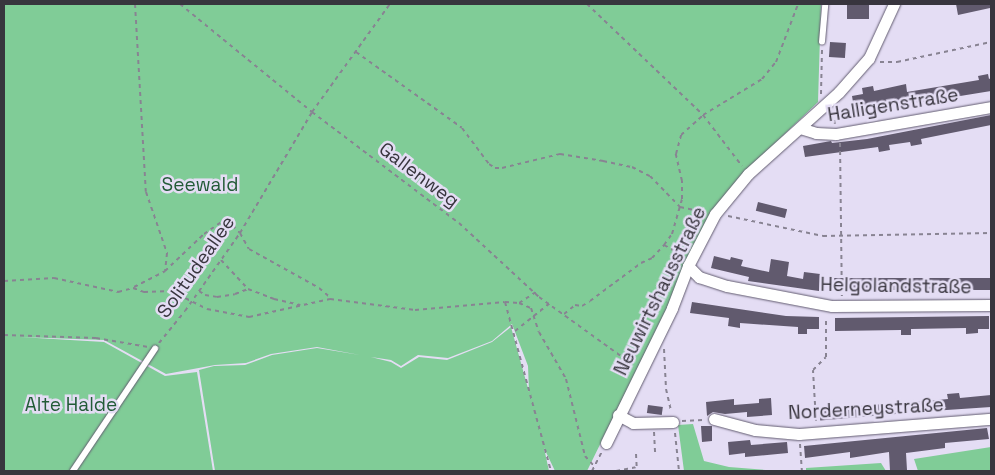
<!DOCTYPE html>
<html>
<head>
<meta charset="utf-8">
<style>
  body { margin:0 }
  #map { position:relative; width:995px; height:475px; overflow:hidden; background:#e4ddf4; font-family:"Space Grotesk",sans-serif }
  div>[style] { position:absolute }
  .green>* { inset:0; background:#80cc97 }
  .building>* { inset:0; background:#615a6e; transform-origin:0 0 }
  .path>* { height:2px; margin-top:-1px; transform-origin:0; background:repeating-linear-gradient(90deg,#888392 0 4px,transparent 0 8px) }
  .roads { filter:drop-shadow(0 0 1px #625c70) drop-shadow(0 0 1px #625c70) }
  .service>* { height:5.5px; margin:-2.75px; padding:0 2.75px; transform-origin:2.75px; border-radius:2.75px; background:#fff }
  .minor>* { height:11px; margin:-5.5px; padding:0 5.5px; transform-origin:5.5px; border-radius:5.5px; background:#fff }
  span { translate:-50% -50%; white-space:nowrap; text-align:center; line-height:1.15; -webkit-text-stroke:5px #e4ddf4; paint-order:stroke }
  .street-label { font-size:19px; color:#38353e }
  .park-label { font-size:19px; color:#225b37 }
  .frame { position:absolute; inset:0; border:5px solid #38353e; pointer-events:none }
</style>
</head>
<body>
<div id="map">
  <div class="green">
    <i style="clip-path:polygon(evenodd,4px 4px,821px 4px,818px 102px,744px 173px,668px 306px,587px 471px,555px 471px,544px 448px,549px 471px,215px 471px,199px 370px,214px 366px,245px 365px,272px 355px,317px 348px,360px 355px,317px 347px,271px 354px,246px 363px,215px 365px,166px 374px,104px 340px,20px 337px,104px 342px,165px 376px,197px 372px,213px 471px,4px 471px,4px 4px,512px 324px,528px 366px,529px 392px,511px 327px,492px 342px,447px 360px,419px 357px,401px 368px,391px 362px,371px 357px,391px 360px,401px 366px,418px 355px,448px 358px,492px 341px,512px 324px)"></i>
    <i style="clip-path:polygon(693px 424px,704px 461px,729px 467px,779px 471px,684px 471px,678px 425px)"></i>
    <i style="clip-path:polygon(991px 447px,991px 471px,918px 471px,914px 459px)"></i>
    <i style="clip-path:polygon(881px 463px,886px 471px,806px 471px,806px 468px)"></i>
  </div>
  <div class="building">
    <i style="left:847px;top:4px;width:22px;height:15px"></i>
    <i style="clip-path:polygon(956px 4px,990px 4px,990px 8px,958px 15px)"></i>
    <i style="left:830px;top:42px;width:16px;height:15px;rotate:4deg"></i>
    <i style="clip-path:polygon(988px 74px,989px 79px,991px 78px,991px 91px,917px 103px,916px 99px,854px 108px,852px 96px,863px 94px,862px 88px,873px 86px,874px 91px,906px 84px,907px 92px,979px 80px,978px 76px)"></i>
    <i style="clip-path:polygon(991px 115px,991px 125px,921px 139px,922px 144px,911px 146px,910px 142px,889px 145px,890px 150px,879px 152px,878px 147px,805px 157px,803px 146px,831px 141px,832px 143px,867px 139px)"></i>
    <i style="left:758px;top:202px;width:30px;height:9px;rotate:14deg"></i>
    <i style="clip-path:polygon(714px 256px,730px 260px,731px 257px,743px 260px,741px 266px,769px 272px,771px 259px,789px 262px,787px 276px,803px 279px,804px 272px,820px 274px,819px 291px,748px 281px,749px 277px,711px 268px)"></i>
    <i style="left:991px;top:278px;width:12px;height:157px;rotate:90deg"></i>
    <i style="clip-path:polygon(692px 302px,786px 316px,819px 317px,819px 329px,807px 329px,807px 334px,798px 334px,798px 327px,740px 323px,740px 328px,728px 326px,729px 318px,690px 313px)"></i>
    <i style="clip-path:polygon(989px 316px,989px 329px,978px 329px,978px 333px,966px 334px,966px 328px,911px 329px,911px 335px,901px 335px,901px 330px,835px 331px,835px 318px)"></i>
    <i style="clip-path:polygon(959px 393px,960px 398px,991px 395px,991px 407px,917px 412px,916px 402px,948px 399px,947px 394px)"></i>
    <i style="clip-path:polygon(771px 398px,772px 415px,747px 417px,747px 412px,725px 414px,713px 412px,707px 416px,706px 402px,734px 399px,734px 405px,759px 403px,759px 399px)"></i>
    <i style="left:895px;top:403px;width:11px;height:76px;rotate:85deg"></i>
    <i style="left:648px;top:405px;width:15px;height:8px;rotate:8deg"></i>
    <i style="clip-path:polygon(701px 426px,712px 426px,712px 441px,702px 442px)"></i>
    <i style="clip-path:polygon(987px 428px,989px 439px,945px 443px,945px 448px,906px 453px,907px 470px,890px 471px,889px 452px,850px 458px,850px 452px,805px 458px,804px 446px)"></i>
    <i style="clip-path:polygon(750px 440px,751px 445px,787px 442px,788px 453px,745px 457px,745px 453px,729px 455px,728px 442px)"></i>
  </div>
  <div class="path">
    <i style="left:135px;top:4px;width:188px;rotate:86.7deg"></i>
    <i style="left:146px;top:192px;width:65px;rotate:71deg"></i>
    <i style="left:167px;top:253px;width:18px;rotate:96deg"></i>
    <i style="left:180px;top:4px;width:171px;rotate:39.3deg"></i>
    <i style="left:312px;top:112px;width:184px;rotate:37.1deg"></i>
    <i style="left:459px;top:223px;width:109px;rotate:42.8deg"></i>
    <i style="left:539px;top:297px;width:115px;rotate:35.8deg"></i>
    <i style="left:587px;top:4px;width:161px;rotate:43.7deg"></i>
    <i style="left:703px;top:115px;width:64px;rotate:52.6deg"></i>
    <i style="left:356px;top:52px;width:130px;rotate:35.6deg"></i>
    <i style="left:462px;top:128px;width:45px;rotate:53.1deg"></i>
    <i style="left:489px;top:164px;width:7px;rotate:34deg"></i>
    <i style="left:495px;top:168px;width:7px"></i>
    <i style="left:502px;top:168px;width:60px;rotate:-13.6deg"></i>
    <i style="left:560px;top:154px;width:44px;rotate:9.2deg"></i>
    <i style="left:603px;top:161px;width:30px;rotate:12deg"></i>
    <i style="left:632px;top:167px;width:20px;rotate:27deg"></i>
    <i style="left:650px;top:176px;width:43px;rotate:45.9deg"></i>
    <i style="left:680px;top:207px;width:25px;rotate:12deg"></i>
    <i style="left:880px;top:62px;width:17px"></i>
    <i style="left:897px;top:62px;width:96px;rotate:-12deg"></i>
    <i style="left:821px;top:94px;width:45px;rotate:-88.7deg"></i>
    <i style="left:833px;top:112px;width:12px;rotate:81deg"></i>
    <i style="left:840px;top:143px;width:153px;rotate:89.3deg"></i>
    <i style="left:728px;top:216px;width:97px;rotate:11.9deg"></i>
    <i style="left:823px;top:236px;width:168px;rotate:-1deg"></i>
    <i style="left:664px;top:245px;width:21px;rotate:29deg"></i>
    <i style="left:221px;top:260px;width:40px;rotate:47deg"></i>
    <i style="left:248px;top:289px;width:28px;rotate:21deg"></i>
    <i style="left:274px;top:299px;width:27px;rotate:13deg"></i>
    <i style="left:4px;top:281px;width:50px;rotate:-3.4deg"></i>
    <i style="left:54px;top:278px;width:66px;rotate:12.3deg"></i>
    <i style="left:118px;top:292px;width:16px;rotate:-15deg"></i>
    <i style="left:133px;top:288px;width:12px;rotate:20deg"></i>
    <i style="left:144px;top:292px;width:27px;rotate:-2deg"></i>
    <i style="left:171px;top:291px;width:40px;rotate:26.6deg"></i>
    <i style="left:207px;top:309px;width:43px;rotate:10.8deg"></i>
    <i style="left:249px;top:317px;width:83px;rotate:-12.5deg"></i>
    <i style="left:330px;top:299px;width:86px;rotate:7.4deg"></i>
    <i style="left:415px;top:310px;width:90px;rotate:-5.1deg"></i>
    <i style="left:505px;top:302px;width:14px;rotate:4deg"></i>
    <i style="left:519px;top:303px;width:13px;rotate:23deg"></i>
    <i style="left:531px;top:308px;width:25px;rotate:72deg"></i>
    <i style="left:539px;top:332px;width:54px;rotate:60.1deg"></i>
    <i style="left:566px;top:379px;width:79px;rotate:76.1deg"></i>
    <i style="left:585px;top:456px;width:13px;rotate:48deg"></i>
    <i style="left:134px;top:287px;width:35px;rotate:-27deg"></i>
    <i style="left:165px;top:271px;width:54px;rotate:-43.5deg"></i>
    <i style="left:204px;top:234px;width:21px;rotate:-35deg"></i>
    <i style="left:221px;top:222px;width:6px;rotate:-18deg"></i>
    <i style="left:227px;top:220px;width:18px;rotate:45deg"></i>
    <i style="left:240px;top:233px;width:18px;rotate:61deg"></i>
    <i style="left:249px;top:249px;width:80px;rotate:29.1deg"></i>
    <i style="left:319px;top:288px;width:16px;rotate:40deg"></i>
    <i style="left:199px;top:291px;width:7px;rotate:34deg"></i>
    <i style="left:205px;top:295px;width:12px;rotate:9deg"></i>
    <i style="left:217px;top:297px;width:18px;rotate:-9deg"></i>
    <i style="left:235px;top:294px;width:14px;rotate:-21deg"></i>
    <i style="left:505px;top:302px;width:175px;rotate:74.8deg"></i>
    <i style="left:519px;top:303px;width:20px;rotate:-33deg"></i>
    <i style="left:564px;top:314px;width:14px;rotate:-39deg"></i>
    <i style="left:575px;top:305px;width:7px;rotate:8deg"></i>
    <i style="left:582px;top:306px;width:9px;rotate:-32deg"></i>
    <i style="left:590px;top:301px;width:64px;rotate:-36.7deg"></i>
    <i style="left:641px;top:263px;width:12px;rotate:-24deg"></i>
    <i style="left:652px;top:258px;width:18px;rotate:-47deg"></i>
    <i style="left:664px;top:245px;width:14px;rotate:-54deg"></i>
    <i style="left:672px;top:234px;width:36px;rotate:-74deg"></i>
    <i style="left:682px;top:199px;width:18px;rotate:-90deg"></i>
    <i style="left:682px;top:181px;width:28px;rotate:-103deg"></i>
    <i style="left:676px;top:154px;width:20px;rotate:-75deg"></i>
    <i style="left:681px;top:135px;width:30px;rotate:-42deg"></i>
    <i style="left:703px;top:115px;width:69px;rotate:-31.4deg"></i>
    <i style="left:762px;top:79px;width:22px;rotate:-51deg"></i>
    <i style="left:776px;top:62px;width:62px;rotate:-69.2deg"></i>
    <i style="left:515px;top:331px;width:45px;rotate:-38.7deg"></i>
    <i style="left:4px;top:335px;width:92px;rotate:1.9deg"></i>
    <i style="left:96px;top:338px;width:53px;rotate:9.8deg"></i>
    <i style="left:159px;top:343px;width:41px;rotate:-50.9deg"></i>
    <i style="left:185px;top:311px;width:95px;rotate:-54.8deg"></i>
    <i style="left:240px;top:233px;width:141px;rotate:-59.2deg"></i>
    <i style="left:312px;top:112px;width:133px;rotate:-54.2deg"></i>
    <i style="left:664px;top:349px;width:40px;rotate:87.1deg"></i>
    <i style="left:666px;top:389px;width:23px;rotate:77deg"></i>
    <i style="left:682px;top:421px;width:21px;rotate:-3deg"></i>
    <i style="left:816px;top:421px;width:51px;rotate:-93.4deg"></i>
    <i style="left:813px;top:370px;width:18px;rotate:-45deg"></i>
    <i style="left:826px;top:357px;width:40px;rotate:-90deg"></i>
    <i style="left:654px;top:432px;width:20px;rotate:87deg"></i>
    <i style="left:675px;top:433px;width:38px;rotate:84deg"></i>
    <i style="left:800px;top:444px;width:27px;rotate:86deg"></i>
    <i style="left:636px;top:454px;width:17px;rotate:87deg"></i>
    <i style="left:592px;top:471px;width:22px;rotate:-63deg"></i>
    <i style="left:616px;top:471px;width:20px;rotate:-11deg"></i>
  </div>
  <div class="roads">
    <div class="service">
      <i style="left:822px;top:42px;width:38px;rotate:-85deg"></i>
      <i style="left:73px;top:471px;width:147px;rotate:-56.1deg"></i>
    </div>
    <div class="minor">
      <i style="left:800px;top:128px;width:17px;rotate:17deg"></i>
      <i style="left:816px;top:133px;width:20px;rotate:3deg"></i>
      <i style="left:836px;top:134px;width:157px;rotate:-9.9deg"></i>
      <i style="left:688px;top:266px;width:16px;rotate:45deg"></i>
      <i style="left:699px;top:277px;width:29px;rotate:18deg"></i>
      <i style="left:727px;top:286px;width:107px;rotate:10.8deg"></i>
      <i style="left:832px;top:306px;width:159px;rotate:-0.4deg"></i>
      <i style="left:618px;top:415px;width:17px;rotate:28deg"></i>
      <i style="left:633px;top:423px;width:40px;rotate:-1.4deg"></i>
      <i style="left:714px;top:419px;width:42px;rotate:15deg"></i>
      <i style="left:755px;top:430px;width:44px;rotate:5.2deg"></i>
      <i style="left:799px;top:434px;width:193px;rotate:-4.5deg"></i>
      <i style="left:606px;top:443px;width:150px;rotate:-63.9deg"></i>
      <i style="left:672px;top:308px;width:45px;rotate:-69.1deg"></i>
      <i style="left:688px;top:266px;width:59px;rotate:-62.6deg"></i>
      <i style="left:715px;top:214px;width:52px;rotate:-50.5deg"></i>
      <i style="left:748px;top:174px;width:122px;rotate:-42deg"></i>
      <i style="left:839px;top:92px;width:45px;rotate:-48.6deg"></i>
      <i style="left:869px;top:58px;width:60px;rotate:-65.2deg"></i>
    </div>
  </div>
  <div class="street-label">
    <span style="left:893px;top:105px;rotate:-9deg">Halligenstraße</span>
    <span style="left:419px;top:175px;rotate:37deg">Gallenweg</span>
    <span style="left:196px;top:267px;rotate:-55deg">Solitudeallee</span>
    <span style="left:896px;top:286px;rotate:1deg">Helgolandstraße</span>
    <span style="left:660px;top:291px;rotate:-64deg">Neuwirtshausstraße</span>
    <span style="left:866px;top:409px;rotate:-3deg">Norderneystraße</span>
  </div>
  <div class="park-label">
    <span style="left:200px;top:185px">Seewald</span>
    <span style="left:71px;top:405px">Alte Halde</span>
  </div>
  <div class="frame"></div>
</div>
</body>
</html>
